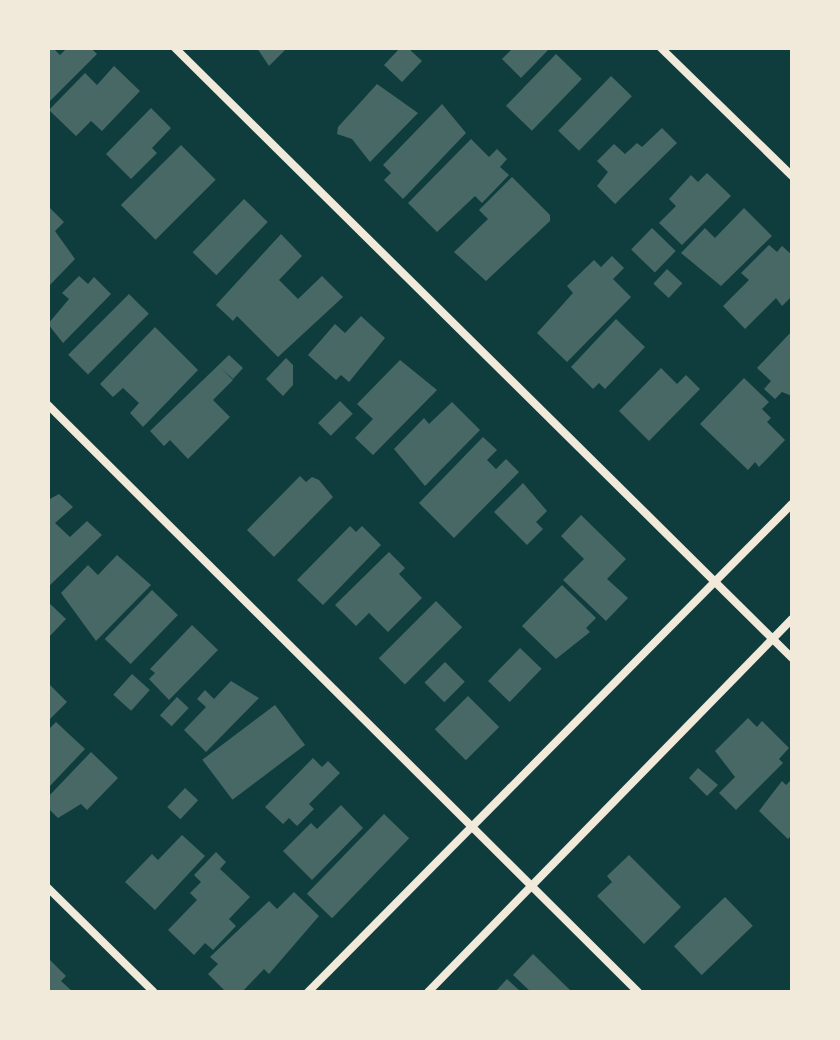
<!DOCTYPE html>
<html>
<head>
<meta charset="utf-8">
<style>
  body { margin:0 }
  #map { position:relative; width:840px; height:1040px; overflow:hidden; background:#0f3d3e; font-family:Figtree,sans-serif }
  div>[style] { position:absolute }
  .building>* { inset:0; background:#486865; transform-origin:0 0 }
  .minor>* { height:8px; margin:-4px; padding:0 4px; transform-origin:4px; border-radius:4px; background:#f1e9da }
  span { translate:-50% -50%; white-space:nowrap; text-align:center; line-height:1.15; -webkit-text-stroke:6px #f1e9da; paint-order:stroke }
  .frame { position:absolute; inset:0; border:50px solid #f1e9da; pointer-events:none }
</style>
</head>
<body>
<div id="map">
  <div class="building">
    <i style="clip-path:polygon(53px 48px,60px 55px,67px 48px,91px 48px,97px 54px,48px 103px,48px 50px)"></i>
    <i style="clip-path:polygon(257px 48px,287px 48px,269px 66px)"></i>
    <i style="clip-path:polygon(400px 48px,408px 48px,422px 61px,402px 82px,384px 65px)"></i>
    <i style="clip-path:polygon(513px 48px,550px 48px,521px 78px,502px 59px)"></i>
    <i style="left:556px;top:54px;width:36px;height:72px;rotate:44deg"></i>
    <i style="clip-path:polygon(114px 66px,140px 91px,102px 131px,91px 121px,76px 136px,49px 110px,85px 73px,97px 85px)"></i>
    <i style="left:611px;top:76px;width:29px;height:76px;rotate:44deg"></i>
    <i style="clip-path:polygon(377px 84px,418px 113px,370px 162px,352px 139px,337px 134px,338px 127px)"></i>
    <i style="clip-path:polygon(442px 104px,466px 133px,403px 199px,384px 180px,391px 173px,383px 165px)"></i>
    <i style="clip-path:polygon(151px 108px,171px 128px,152px 148px,157px 153px,131px 179px,106px 154px)"></i>
    <i style="clip-path:polygon(662px 128px,677px 143px,615px 204px,597px 186px,608px 172px,597px 161px,614px 144px,625px 154px,637px 143px,642px 147px)"></i>
    <i style="clip-path:polygon(471px 139px,489px 157px,497px 149px,507px 159px,500px 167px,509px 175px,482px 203px,475px 196px,437px 232px,408px 203px)"></i>
    <i style="left:181px;top:145px;width:49px;height:85px;rotate:45deg"></i>
    <i style="clip-path:polygon(707px 173px,731px 196px,682px 245px,659px 223px,676px 206px,669px 199px,691px 175px,698px 182px)"></i>
    <i style="clip-path:polygon(512px 177px,550px 215px,550px 221px,486px 281px,454px 252px,488px 219px,479px 210px)"></i>
    <i style="left:244px;top:199px;width:33px;height:74px;rotate:44deg"></i>
    <i style="clip-path:polygon(50px 208px,64px 222px,55px 231px,75px 259px,48px 287px)"></i>
    <i style="clip-path:polygon(744px 208px,772px 236px,721px 286px,681px 253px,705px 228px,715px 238px)"></i>
    <i style="left:652px;top:228px;width:33px;height:30px;rotate:44deg"></i>
    <i style="clip-path:polygon(281px 234px,302px 256px,279px 280px,298px 299px,322px 276px,343px 297px,278px 357px,237px 316px,233px 321px,216px 305px)"></i>
    <i style="clip-path:polygon(769px 245px,777px 252px,782px 246px,792px 255px,792px 296px,782px 306px,776px 298px,745px 329px,723px 306px,749px 280px,741px 273px)"></i>
    <i style="clip-path:polygon(612px 256px,624px 268px,613px 279px,631px 297px,567px 362px,537px 333px,573px 293px,567px 286px,594px 260px,601px 267px)"></i>
    <i style="left:667px;top:269px;width:21px;height:20px;rotate:43deg"></i>
    <i style="clip-path:polygon(79px 276px,88px 284px,94px 277px,111px 294px,63px 343px,48px 324px,69px 299px,62px 293px)"></i>
    <i style="left:129px;top:294px;width:28px;height:86px;rotate:45deg"></i>
    <i style="clip-path:polygon(361px 316px,385px 338px,349px 382px,341px 375px,336px 380px,308px 355px,335px 324px,345px 333px)"></i>
    <i style="clip-path:polygon(616px 319px,645px 347px,605px 389px,599px 383px,593px 389px,571px 367px)"></i>
    <i style="clip-path:polygon(155px 327px,198px 370px,143px 427px,130px 413px,139px 403px,123px 388px,113px 397px,100px 384px)"></i>
    <i style="clip-path:polygon(792px 331px,792px 396px,782px 392px,775px 399px,764px 389px,771px 381px,757px 368px)"></i>
    <i style="clip-path:polygon(229px 355px,243px 368px,233px 379px,221px 368px,233px 380px,213px 400px,230px 417px,188px 459px,170px 440px,164px 446px,150px 431px)"></i>
    <i style="clip-path:polygon(286px 358px,293px 365px,293px 385px,283px 396px,266px 379px)"></i>
    <i style="clip-path:polygon(400px 360px,437px 390px,373px 455px,355px 438px,373px 419px,357px 404px)"></i>
    <i style="clip-path:polygon(661px 368px,677px 384px,686px 375px,700px 389px,649px 441px,619px 411px)"></i>
    <i style="clip-path:polygon(744px 378px,769px 402px,762px 409px,771px 418px,767px 422px,785px 440px,759px 467px,755px 462px,748px 470px,700px 424px)"></i>
    <i style="left:340px;top:401px;width:18px;height:31px;rotate:45deg"></i>
    <i style="clip-path:polygon(452px 402px,480px 430px,425px 486px,394px 449px,424px 418px,429px 424px)"></i>
    <i style="clip-path:polygon(483px 437px,497px 450px,487px 460px,496px 469px,506px 459px,519px 472px,454px 538px,419px 503px)"></i>
    <i style="clip-path:polygon(300px 476px,306px 482px,312px 477px,319px 480px,333px 497px,274px 557px,247px 530px)"></i>
    <i style="clip-path:polygon(523px 483px,547px 511px,536px 522px,543px 529px,527px 545px,494px 512px)"></i>
    <i style="clip-path:polygon(59px 494px,73px 507px,55px 523px,70px 537px,87px 521px,102px 535px,48px 587px,48px 500px)"></i>
    <i style="clip-path:polygon(581px 515px,626px 559px,607px 579px,628px 598px,606px 621px,563px 580px,584px 559px,561px 536px)"></i>
    <i style="clip-path:polygon(350px 526px,356px 532px,362px 526px,381px 545px,323px 605px,297px 580px)"></i>
    <i style="clip-path:polygon(389px 552px,405px 568px,399px 574px,422px 598px,388px 632px,369px 613px,356px 626px,335px 605px)"></i>
    <i style="clip-path:polygon(117px 555px,151px 585px,96px 641px,61px 593px,88px 565px,98px 575px)"></i>
    <i style="clip-path:polygon(562px 585px,596px 618px,586px 628px,590px 632px,556px 659px,522px 626px)"></i>
    <i style="left:152px;top:590px;width:36px;height:68px;rotate:44deg"></i>
    <i style="left:436px;top:601px;width:37px;height:81px;rotate:45deg"></i>
    <i style="clip-path:polygon(48px 602px,66px 619px,48px 638px)"></i>
    <i style="clip-path:polygon(192px 625px,218px 650px,169px 700px,149px 679px,155px 673px,150px 669px)"></i>
    <i style="left:520px;top:648px;width:30px;height:46px;rotate:44deg"></i>
    <i style="left:445px;top:662px;width:28px;height:29px;rotate:45deg"></i>
    <i style="left:132px;top:674px;width:24px;height:28px;rotate:42deg"></i>
    <i style="clip-path:polygon(231px 681px,259px 698px,206px 752px,184px 730px,206px 707px,197px 699px,205px 690px,214px 699px)"></i>
    <i style="clip-path:polygon(48px 683px,67px 702px,48px 721px)"></i>
    <i style="left:468px;top:696px;width:44px;height:47px;rotate:45deg"></i>
    <i style="left:177px;top:697px;width:16px;height:25px;rotate:43deg"></i>
    <i style="left:275px;top:705px;width:50px;height:91px;rotate:53deg"></i>
    <i style="clip-path:polygon(748px 718px,757px 727px,762px 721px,789px 748px,779px 759px,783px 763px,736px 810px,719px 793px,735px 777px,715px 751px)"></i>
    <i style="clip-path:polygon(56px 722px,85px 749px,48px 788px,48px 730px)"></i>
    <i style="clip-path:polygon(91px 752px,118px 778px,87px 810px,81px 804px,58px 818px,48px 808px,48px 797px)"></i>
    <i style="clip-path:polygon(313px 758px,322px 767px,328px 761px,340px 773px,309px 804px,314px 809px,297px 826px,289px 818px,283px 824px,265px 807px)"></i>
    <i style="clip-path:polygon(698px 768px,718px 785px,707px 796px,689px 778px)"></i>
    <i style="clip-path:polygon(792px 779px,792px 835px,788px 839px,759px 811px,782px 781px,786px 785px)"></i>
    <i style="left:185px;top:788px;width:18px;height:26px;rotate:43deg"></i>
    <i style="clip-path:polygon(341px 805px,363px 828px,312px 880px,283px 851px,311px 823px,317px 829px)"></i>
    <i style="left:384px;top:814px;width:35px;height:111px;rotate:44deg"></i>
    <i style="clip-path:polygon(182px 835px,205px 856px,155px 910px,125px 882px,152px 854px,158px 860px)"></i>
    <i style="clip-path:polygon(216px 852px,226px 862px,220px 869px,250px 897px,229px 919px,236px 926px,213px 950px,205px 943px,194px 955px,168px 930px,197px 900px,190px 893px,201px 882px,194px 875px)"></i>
    <i style="clip-path:polygon(629px 855px,681px 907px,644px 944px,597px 896px,612px 882px,607px 876px)"></i>
    <i style="clip-path:polygon(294px 892px,319px 916px,269px 974px,264px 969px,242px 992px,226px 992px,208px 974px,218px 964px,210px 957px,269px 901px,277px 909px)"></i>
    <i style="left:725px;top:897px;width:40px;height:71px;rotate:46deg"></i>
    <i style="clip-path:polygon(533px 954px,572px 992px,531px 992px,513px 975px)"></i>
    <i style="clip-path:polygon(50px 960px,66px 976px,61px 981px,73px 992px,48px 992px)"></i>
    <i style="clip-path:polygon(507px 979px,521px 992px,495px 992px)"></i>
  </div>
  <div class="minor">
    <i style="left:175px;top:48px;width:868px;rotate:44.67deg"></i>
    <i style="left:661px;top:48px;width:183px;rotate:44.3deg"></i>
    <i style="left:48px;top:405px;width:832px;rotate:44.85deg"></i>
    <i style="left:48px;top:888px;width:148px;rotate:44.5deg"></i>
    <i style="left:308px;top:992px;width:687px;rotate:-45.24deg"></i>
    <i style="left:428px;top:992px;width:521px;rotate:-45.7deg"></i>
  </div>
  <div class="frame"></div>
</div>
</body>
</html>
